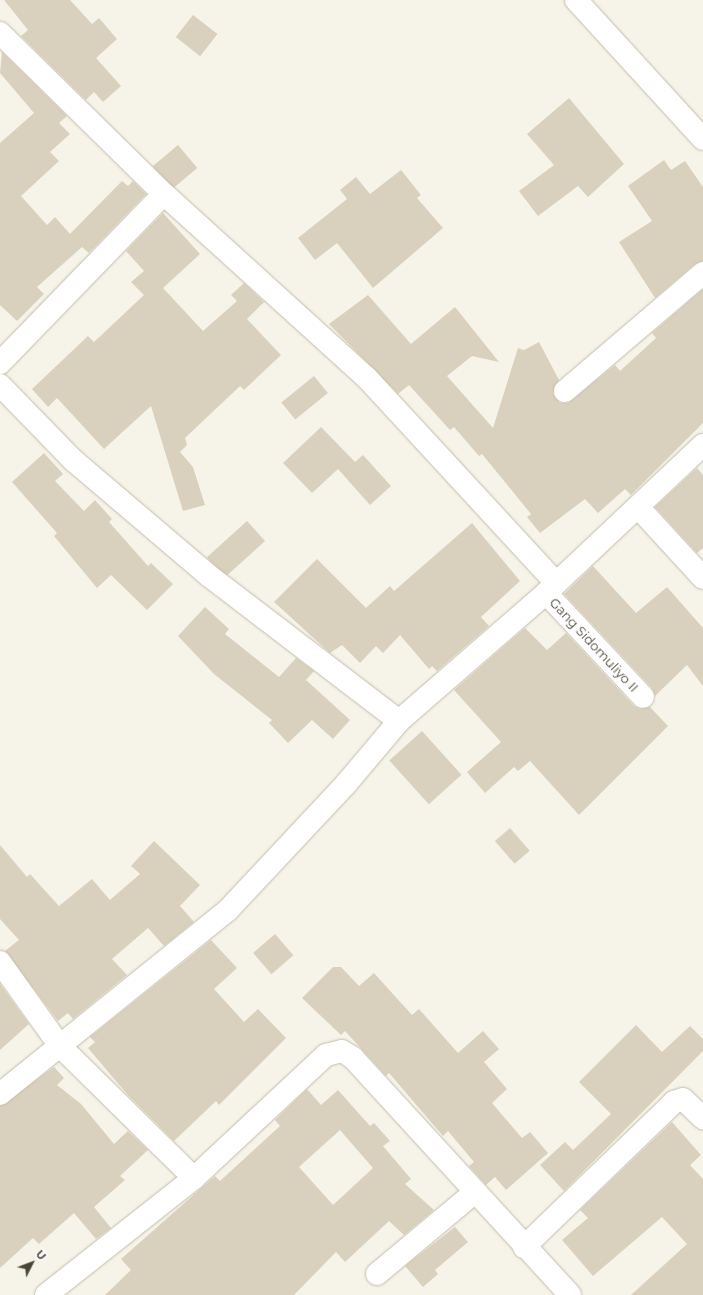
<!DOCTYPE html>
<html>
<head>
<meta charset="utf-8">
<style>
  body { margin:0 }
  #map { position:relative; width:703px; height:1295px; overflow:hidden; background:#f6f3e9; font-family:Montserrat,sans-serif }
  div>[style] { position:absolute }
  .building>* { inset:0; background:#d9d1bd; transform-origin:0 0 }
  .roads { filter:drop-shadow(0 0 1px #c3bdaa) drop-shadow(0 0 1px #c3bdaa) }
  .minor>* { height:22px; margin:-11px; padding:0 11px; transform-origin:11px; border-radius:11px; background:#fff }
  span { translate:-50% -50%; white-space:nowrap; text-align:center; line-height:1.15; -webkit-text-stroke:3.5px #fff; paint-order:stroke }
  .street-label { font-size:13px; color:#4b4536 }
  .north { position:absolute; left:12px; top:1243px; width:40px; height:40px; -webkit-text-stroke:3px #fff; paint-order:stroke; rotate:48deg; font-size:11px; font-weight:700; line-height:16px; text-align:center; color:#4b4536 }
  .north::after { content:''; display:block; margin:auto; width:14px; height:18px; background:#4b4536; clip-path:polygon(50% 0,100% 100%,50% 72%,0 100%) }
</style>
</head>
<body>
<div id="map">
  <div class="building">
    <i style="clip-path:polygon(4px 0,70px 0,92px 24px,99px 18px,117px 39px,96px 58px,121px 86px,103px 102px,94px 92px,86px 100px,21px 36px,28px 30px)"></i>
    <i style="left:193px;top:15px;width:31px;height:28px;rotate:38deg"></i>
    <i style="clip-path:polygon(2px 52px,67px 116px,59px 123px,70px 134px,50px 152px,59px 161px,21px 196px,47px 225px,55px 217px,70px 234px,122px 181px,128px 186px,133px 181px,146px 194px,89px 253px,82px 247px,37px 287px,44px 294px,17px 321px,0 305px,0 143px,34px 113px,0 73px)"></i>
    <i style="clip-path:polygon(569px 98px,624px 164px,588px 197px,578px 186px,538px 216px,519px 191px,554px 165px,527px 134px)"></i>
    <i style="left:178px;top:145px;width:30px;height:33px;rotate:50deg"></i>
    <i style="clip-path:polygon(664px 160px,671px 170px,685px 161px,703px 187px,703px 261px,695px 264px,655px 298px,619px 242px,652px 221px,628px 186px)"></i>
    <i style="clip-path:polygon(401px 170px,421px 195px,417px 198px,443px 228px,373px 288px,337px 243px,315px 260px,298px 238px,347px 199px,340px 190px,356px 177px,370px 194px)"></i>
    <i style="clip-path:polygon(163px 213px,200px 254px,163px 288px,203px 331px,237px 301px,231px 295px,244px 283px,264px 302px,247px 319px,281px 355px,244px 390px,240px 386px,185px 438px,187px 445px,180px 452px,193px 467px,205px 505px,183px 511px,151px 406px,104px 449px,57px 398px,48px 407px,32px 389px,88px 336px,94px 342px,144px 295px,131px 282px,144px 271px,126px 251px)"></i>
    <i style="clip-path:polygon(703px 289px,703px 423px,631px 495px,625px 489px,598px 513px,585px 499px,540px 533px,527px 517px,531px 514px,482px 454px,479px 456px,454px 427px,450px 430px,409px 385px,398px 394px,329px 324px,368px 295px,411px 344px,455px 307px,499px 362px,472px 356px,447px 376px,493px 428px,518px 348px,524px 350px,539px 342px,559px 380px,553px 394px,560px 403px,568px 403px,615px 365px,620px 371px,656px 338px,652px 333px)"></i>
    <i style="left:314px;top:376px;width:22px;height:42px;rotate:51deg"></i>
    <i style="clip-path:polygon(321px 427px,355px 462px,363px 455px,391px 486px,370px 505px,338px 469px,312px 493px,283px 463px)"></i>
    <i style="clip-path:polygon(44px 453px,63px 474px,55px 481px,84px 511px,95px 500px,112px 519px,109px 522px,148px 566px,151px 563px,173px 584px,147px 610px,111px 575px,97px 588px,54px 536px,57px 533px,12px 482px)"></i>
    <i style="clip-path:polygon(697px 468px,703px 475px,703px 548px,697px 553px,655px 507px)"></i>
    <i style="left:247px;top:521px;width:27px;height:54px;rotate:48deg"></i>
    <i style="clip-path:polygon(472px 523px,520px 581px,481px 617px,489px 626px,437px 671px,432px 666px,429px 669px,400px 635px,383px 653px,376px 646px,360px 663px,342px 645px,330px 653px,274px 602px,317px 559px,366px 608px,390px 586px,394px 591px)"></i>
    <i style="clip-path:polygon(593px 566px,636px 613px,667px 587px,703px 628px,703px 686px,687px 665px,655px 696px,652px 688px,564px 594px)"></i>
    <i style="clip-path:polygon(205px 607px,229px 629px,225px 634px,279px 677px,296px 658px,314px 671px,306px 680px,350px 720px,333px 739px,312px 720px,288px 743px,269px 723px,272px 720px,214px 674px,178px 636px)"></i>
    <i style="clip-path:polygon(525px 628px,547px 650px,566px 633px,634px 706px,640px 709px,650px 707px,668px 726px,579px 815px,530px 761px,518px 771px,514px 767px,485px 793px,467px 772px,501px 742px,454px 690px)"></i>
    <i style="left:422px;top:731px;width:59px;height:44px;rotate:48deg"></i>
    <i style="left:510px;top:828px;width:30px;height:20px;rotate:49deg"></i>
    <i style="clip-path:polygon(154px 841px,200px 885px,180px 906px,194px 922px,164px 946px,148px 928px,112px 959px,127px 975px,73px 1019px,68px 1013px,58px 1021px,5px 951px,19px 940px,0 919px,0 845px,27px 877px,30px 874px,59px 906px,92px 879px,110px 900px,140px 874px,131px 866px)"></i>
    <i style="left:275px;top:934px;width:28px;height:29px;rotate:49deg"></i>
    <i style="clip-path:polygon(211px 940px,237px 968px,214px 989px,244px 1022px,258px 1009px,286px 1038px,219px 1105px,216px 1101px,174px 1141px,127px 1094px,88px 1048px,95px 1042px,90px 1037px)"></i>
    <i style="clip-path:polygon(333px 967px,341px 967px,359px 986px,374px 973px,412px 1015px,419px 1009px,458px 1053px,483px 1031px,499px 1049px,484px 1062px,507px 1089px,492px 1103px,522px 1138px,530px 1132px,548px 1153px,506px 1190px,495px 1177px,486px 1185px,469px 1166px,474px 1162px,448px 1131px,443px 1136px,389px 1073px,386px 1076px,345px 1031px,341px 1035px,302px 998px)"></i>
    <i style="clip-path:polygon(0 984px,29px 1024px,0 1050px)"></i>
    <i style="clip-path:polygon(636px 1025px,662px 1052px,690px 1026px,703px 1039px,703px 1051px,564px 1191px,540px 1165px,565px 1142px,573px 1150px,611px 1114px,579px 1082px)"></i>
    <i style="clip-path:polygon(54px 1067px,64px 1078px,57px 1085px,81px 1104px,114px 1144px,128px 1131px,148px 1150px,120px 1176px,125px 1180px,94px 1207px,111px 1228px,96px 1239px,74px 1213px,39px 1244px,33px 1238px,0 1268px,0 1106px)"></i>
    <i style="clip-path:polygon(evenodd,307px 1089px,321px 1105px,338px 1090px,370px 1126px,374px 1123px,390px 1141px,383px 1146px,411px 1179px,405px 1184px,434px 1210px,404px 1235px,389px 1221px,345px 1262px,336px 1252px,294px 1295px,105px 1295px,131px 1270px,121px 1259px,215px 1176px,220px 1181px,280px 1126px,275px 1120px,307px 1089px,340px 1130px,373px 1168px,333px 1205px,299px 1167px,340px 1130px)"></i>
    <i style="clip-path:polygon(672px 1122px,701px 1155px,690px 1165px,703px 1179px,703px 1295px,631px 1295px,687px 1244px,662px 1217px,593px 1276px,562px 1240px,588px 1218px,580px 1210px)"></i>
    <i style="clip-path:polygon(455px 1227px,468px 1242px,435px 1270px,438px 1274px,423px 1287px,405px 1266px)"></i>
  </div>
  <div class="roads">
    <div class="minor">
      <i style="left:576px;top:0;width:188px;rotate:47.6deg"></i>
      <i style="left:0;top:33px;width:230px;rotate:44.5deg"></i>
      <i style="left:164px;top:194px;width:274px;rotate:42.2deg"></i>
      <i style="left:367px;top:378px;width:276px;rotate:47.3deg"></i>
      <i style="left:0;top:363px;width:235px;rotate:-45.9deg"></i>
      <i style="left:0;top:385px;width:105px;rotate:45.8deg"></i>
      <i style="left:73px;top:460px;width:177px;rotate:40.4deg"></i>
      <i style="left:208px;top:575px;width:240px;rotate:37.4deg"></i>
      <i style="left:399px;top:721px;width:195px;rotate:-41deg"></i>
      <i style="left:546px;top:593px;width:216px;rotate:-43.3deg"></i>
      <i style="left:565px;top:391px;width:182px;rotate:-40.5deg"></i>
      <i style="left:638px;top:507px;width:96px;rotate:47.5deg"></i>
      <i style="left:546px;top:593px;width:142px;rotate:47deg"></i>
      <i style="left:0;top:962px;width:103px;rotate:54.5deg"></i>
      <i style="left:60px;top:1046px;width:188px;rotate:44.6deg"></i>
      <i style="left:0;top:1094px;width:293px;rotate:-38.9deg"></i>
      <i style="left:228px;top:910px;width:173px;rotate:-46.9deg"></i>
      <i style="left:346px;top:784px;width:82px;rotate:-49.9deg"></i>
      <i style="left:524px;top:1247px;width:209px;rotate:-44deg"></i>
      <i style="left:674px;top:1102px;width:9px;rotate:-18deg"></i>
      <i style="left:683px;top:1099px;width:28px;rotate:44deg"></i>
      <i style="left:377px;top:1274px;width:126px;rotate:-39.9deg"></i>
      <i style="left:46px;top:1295px;width:189px;rotate:-38.3deg"></i>
      <i style="left:194px;top:1178px;width:180px;rotate:-43deg"></i>
      <i style="left:326px;top:1055px;width:16px;rotate:-14deg"></i>
      <i style="left:342px;top:1051px;width:13px;rotate:32deg"></i>
      <i style="left:353px;top:1058px;width:321px;rotate:47.5deg"></i>
    </div>
  </div>
  <div class="street-label">
    <span style="left:594px;top:645px;rotate:47deg">Gang Sidomuliyo II</span>
  </div>
  <div class="north">U</div>
</div>
</body>
</html>
